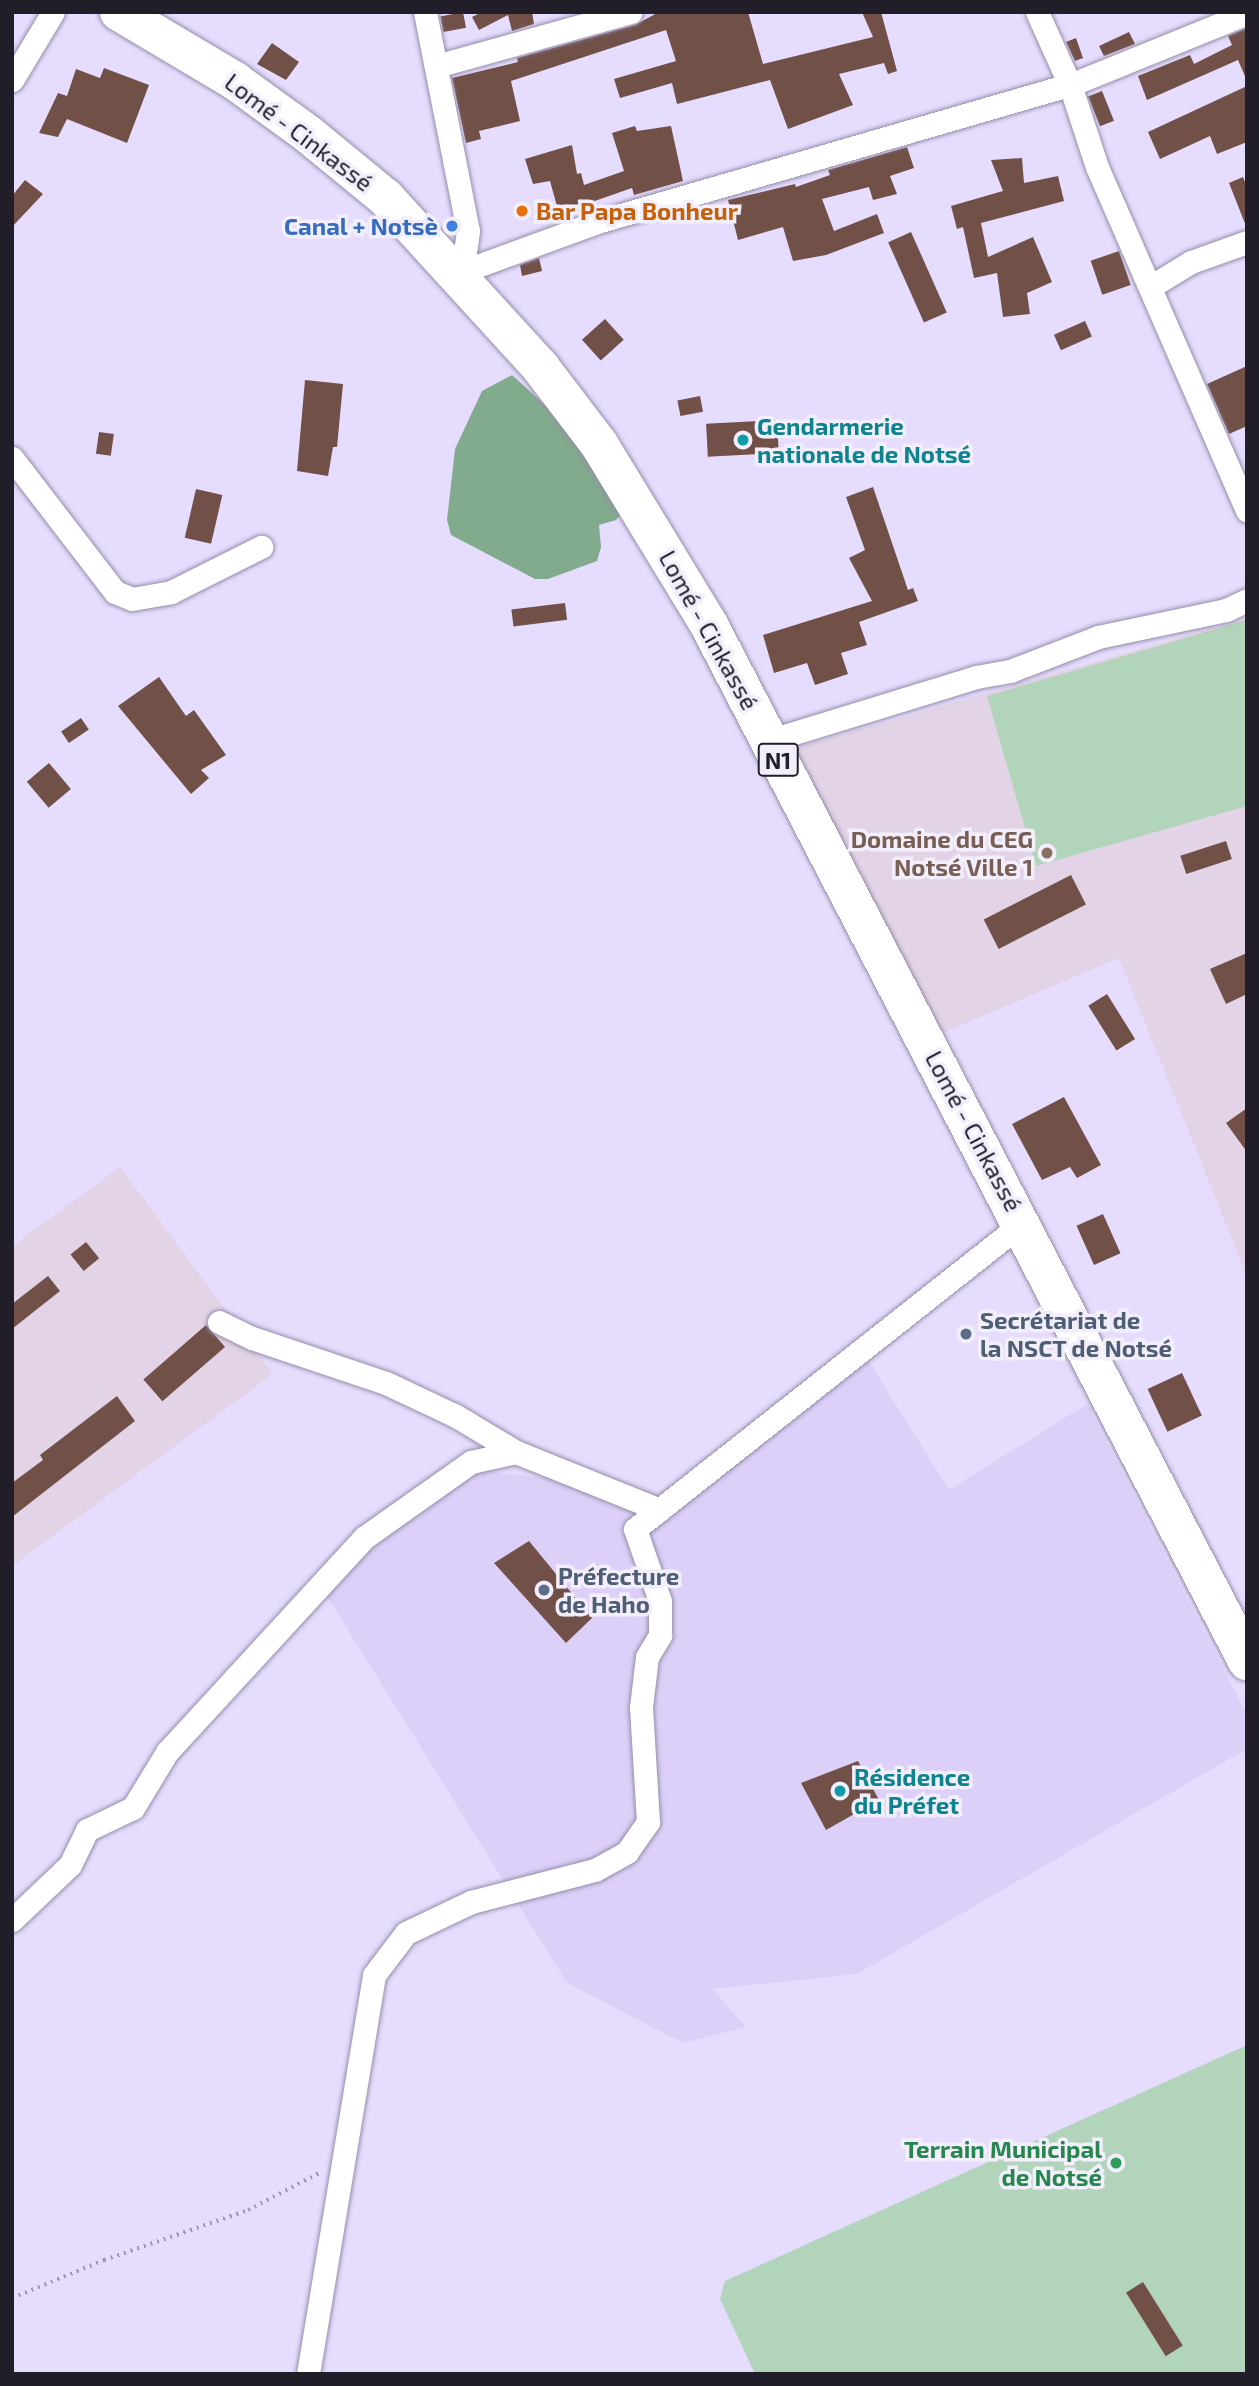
<!DOCTYPE html>
<html>
<head>
<meta charset="utf-8">
<style>
  body { margin:0 }
  #map { position:relative; width:1259px; height:2386px; overflow:hidden; background:#e6ddfe; font-family:"Exo 2",sans-serif }
  div>[style] { position:absolute }
  .built>* { inset:0; background:#dcd0f8 }
  .education>* { inset:0; background:#e2d4e6 }
  .green>* { inset:0; background:#b1d4ba }
  .forest>* { inset:0; background:#82aa8d }
  .building>* { inset:0; background:#705047; transform-origin:0 0 }
  .path>* { height:3.5px; margin-top:-1.75px; transform-origin:0; background:repeating-linear-gradient(90deg,#9f98b1 0 2px,transparent 0 7px) }
  .roads { filter:drop-shadow(0 0 2px #968dac) drop-shadow(0 0 2px #968dac) }
  .minor>* { height:23px; margin:-11.5px; padding:0 11.5px; transform-origin:11.5px; border-radius:11.5px; background:#fff }
  .trunk>* { height:38px; margin:-19px; padding:0 19px; transform-origin:19px; border-radius:19px; background:#fff }
  .dots>* { width:19px; height:19px; translate:-50% -50%; box-sizing:border-box; border:4px solid #f2eefb; border-radius:50% }
  span { translate:-50% -50%; white-space:nowrap; text-align:center; line-height:1.15; -webkit-text-stroke:7px #f2eefb; paint-order:stroke }
  .shield-label span { padding:2px 5px; background:#f2eefb; border:2px solid; border-radius:5px; -webkit-text-stroke-width:0 }
  .shield-label { font-size:23px; color:#211d29; font-weight:700 }
  .street-label { font-size:24px; color:#211d29 }
  .food-label { font-size:24px; color:#c56008; font-weight:700 }
  .left { translate:0 -50%; text-align:left }
  .shop-label { font-size:24px; color:#366cbe; font-weight:700 }
  .right { translate:-100% -50%; text-align:right }
  .culture-label { font-size:24px; color:#0d838f; font-weight:700 }
  .education-label { font-size:24px; color:#785e54; font-weight:700 }
  .service-label { font-size:24px; color:#4e5e75; font-weight:700 }
  .leisure-label { font-size:24px; color:#27864d; font-weight:700 }
  .frame { position:absolute; inset:0; border:14px solid #211d29; pointer-events:none }
</style>
</head>
<body>
<div id="map">
  <div class="built">
    <i style="clip-path:polygon(866px 1357px,949px 1490px,1087px 1404px,1247px 1715px,1247px 1749px,857px 1974px,713px 1989px,746px 2027px,683px 2043px,567px 1983px,325px 1593px,373px 1540px,477px 1470px,561px 1480px,636px 1513px,687px 1500px)"></i>
  </div>
  <div class="education">
    <i style="clip-path:polygon(1247px 618px,1247px 1277px,1119px 958px,938px 1035px,796px 748px)"></i>
    <i style="clip-path:polygon(120px 1167px,273px 1374px,12px 1566px,12px 1246px)"></i>
  </div>
  <div class="green">
    <i style="clip-path:polygon(1247px 620px,1247px 806px,1036px 866px,987px 696px)"></i>
    <i style="clip-path:polygon(1247px 2045px,1247px 2374px,755px 2374px,720px 2299px,725px 2281px)"></i>
  </div>
  <div class="forest">
    <i style="clip-path:polygon(512px 375px,565px 423px,625px 510px,616px 520px,599px 525px,601px 547px,597px 561px,548px 579px,535px 579px,451px 535px,447px 520px,455px 449px,482px 391px)"></i>
  </div>
  <div class="building">
    <i style="left:463px;top:12px;width:16px;height:23px;rotate:79deg"></i>
    <i style="clip-path:polygon(482px 12px,532px 12px,534px 24px,512px 31px,508px 15px,479px 30px,472px 17px)"></i>
    <i style="clip-path:polygon(659px 12px,748px 12px,763px 64px,873px 37px,862px 12px,881px 12px,897px 71px,888px 74px,884px 63px,839px 74px,853px 105px,788px 129px,770px 80px,677px 104px,672px 83px,620px 98px,614px 79px,676px 61px,666px 30px,511px 81px,520px 121px,479px 131px,481px 139px,466px 143px,452px 78px,518px 62px,517px 58px,635px 25px)"></i>
    <i style="clip-path:polygon(1247px 28px,1247px 81px,1238px 60px,1147px 100px,1138px 76px,1190px 55px,1194px 64px,1232px 45px,1228px 36px)"></i>
    <i style="clip-path:polygon(1129px 32px,1135px 44px,1104px 56px,1099px 46px)"></i>
    <i style="clip-path:polygon(1076px 38px,1083px 58px,1075px 61px,1066px 42px)"></i>
    <i style="clip-path:polygon(272px 43px,299px 62px,286px 80px,257px 64px)"></i>
    <i style="clip-path:polygon(104px 68px,149px 85px,127px 143px,67px 119px,58px 137px,39px 133px,58px 93px,67px 96px,76px 69px,100px 78px)"></i>
    <i style="clip-path:polygon(1247px 86px,1247px 142px,1217px 154px,1210px 136px,1160px 159px,1148px 132px)"></i>
    <i style="left:1102px;top:91px;width:32px;height:15px;rotate:68deg"></i>
    <i style="clip-path:polygon(635px 126px,637px 131px,671px 126px,683px 181px,634px 195px,632px 188px,589px 203px,590px 210px,560px 217px,550px 181px,533px 184px,525px 159px,572px 145px,577px 174px,581px 173px,584px 185px,624px 171px,612px 133px)"></i>
    <i style="clip-path:polygon(907px 147px,914px 168px,890px 176px,897px 194px,873px 200px,869px 187px,822px 199px,834px 231px,877px 214px,884px 233px,826px 255px,793px 261px,783px 227px,738px 240px,728px 200px,795px 184px,796px 187px,830px 175px,828px 170px)"></i>
    <i style="clip-path:polygon(1022px 158px,1024px 183px,1058px 176px,1064px 201px,981px 223px,988px 257px,1033px 237px,1052px 282px,1027px 293px,1030px 314px,1003px 317px,997px 273px,974px 278px,963px 227px,957px 229px,951px 206px,1003px 191px,991px 160px)"></i>
    <i style="clip-path:polygon(1243px 177px,1247px 187px,1246px 226px,1229px 183px)"></i>
    <i style="clip-path:polygon(25px 180px,43px 194px,12px 227px,12px 196px)"></i>
    <i style="left:911px;top:232px;width:88px;height:25px;rotate:66deg"></i>
    <i style="left:1119px;top:251px;width:36px;height:30px;rotate:71deg"></i>
    <i style="clip-path:polygon(539px 258px,542px 271px,522px 276px,520px 265px)"></i>
    <i style="left:605px;top:319px;width:28px;height:31px;rotate:48deg"></i>
    <i style="left:1085px;top:321px;width:17px;height:34px;rotate:66deg"></i>
    <i style="clip-path:polygon(1247px 366px,1247px 426px,1229px 434px,1207px 384px)"></i>
    <i style="clip-path:polygon(305px 380px,343px 384px,337px 447px,333px 447px,328px 476px,297px 471px)"></i>
    <i style="left:700px;top:396px;width:16px;height:23px;rotate:79deg"></i>
    <i style="left:777px;top:420px;width:33px;height:71px;rotate:87deg"></i>
    <i style="left:99px;top:432px;width:15px;height:22px;rotate:8deg"></i>
    <i style="clip-path:polygon(873px 487px,908px 590px,913px 588px,918px 601px,859px 622px,867px 645px,841px 653px,848px 674px,815px 685px,807px 663px,774px 673px,763px 635px,872px 601px,849px 558px,865px 550px,846px 497px)"></i>
    <i style="left:196px;top:489px;width:27px;height:50px;rotate:13deg"></i>
    <i style="left:565px;top:603px;width:17px;height:54px;rotate:83deg"></i>
    <i style="clip-path:polygon(159px 677px,186px 716px,194px 710px,226px 755px,201px 770px,209px 778px,191px 794px,118px 706px)"></i>
    <i style="left:81px;top:718px;width:14px;height:24px;rotate:56deg"></i>
    <i style="left:49px;top:763px;width:34px;height:29px;rotate:50deg"></i>
    <i style="left:1226px;top:841px;width:19px;height:48px;rotate:72deg"></i>
    <i style="left:1071px;top:875px;width:33px;height:98px;rotate:63deg"></i>
    <i style="clip-path:polygon(1247px 953px,1247px 994px,1226px 1004px,1210px 969px)"></i>
    <i style="left:1107px;top:994px;width:53px;height:22px;rotate:58deg"></i>
    <i style="clip-path:polygon(1064px 1097px,1101px 1165px,1077px 1178px,1070px 1167px,1042px 1180px,1012px 1124px)"></i>
    <i style="clip-path:polygon(1247px 1108px,1247px 1152px,1226px 1123px)"></i>
    <i style="left:1103px;top:1214px;width:43px;height:29px;rotate:66deg"></i>
    <i style="left:86px;top:1242px;width:21px;height:20px;rotate:51deg"></i>
    <i style="clip-path:polygon(48px 1276px,60px 1291px,12px 1329px,12px 1304px)"></i>
    <i style="left:206px;top:1325px;width:29px;height:83px;rotate:49deg"></i>
    <i style="left:1182px;top:1373px;width:47px;height:38px;rotate:65deg"></i>
    <i style="clip-path:polygon(117px 1396px,135px 1421px,12px 1517px,12px 1483px,43px 1460px,40px 1455px)"></i>
    <i style="clip-path:polygon(529px 1541px,592px 1618px,566px 1643px,494px 1563px)"></i>
    <i style="clip-path:polygon(858px 1761px,879px 1800px,826px 1830px,801px 1783px)"></i>
    <i style="left:1143px;top:2282px;width:75px;height:20px;rotate:58deg"></i>
  </div>
  <div class="path">
    <i style="left:12px;top:2298px;width:100px;rotate:-22.4deg"></i>
    <i style="left:104px;top:2260px;width:152px;rotate:-19.1deg"></i>
    <i style="left:248px;top:2210px;width:82px;rotate:-27.5deg"></i>
  </div>
  <div class="roads">
    <div class="minor">
      <i style="left:425px;top:12px;width:223px;rotate:78.9deg"></i>
      <i style="left:468px;top:231px;width:37px;rotate:98deg"></i>
      <i style="left:1037px;top:12px;width:80px;rotate:65.7deg"></i>
      <i style="left:1070px;top:85px;width:86px;rotate:71.8deg"></i>
      <i style="left:1097px;top:167px;width:375px;rotate:66.4deg"></i>
      <i style="left:436px;top:66px;width:202px;rotate:-15.5deg"></i>
      <i style="left:12px;top:80px;width:79px;rotate:-58.9deg"></i>
      <i style="left:458px;top:273px;width:148px;rotate:-20.1deg"></i>
      <i style="left:597px;top:222px;width:492px;rotate:-16.2deg"></i>
      <i style="left:1070px;top:85px;width:191px;rotate:-22.1deg"></i>
      <i style="left:1150px;top:287px;width:48px;rotate:-31.4deg"></i>
      <i style="left:1191px;top:262px;width:59px;rotate:-19.7deg"></i>
      <i style="left:12px;top:458px;width:169px;rotate:52.5deg"></i>
      <i style="left:115px;top:592px;width:18px;rotate:22deg"></i>
      <i style="left:132px;top:599px;width:40px;rotate:-10deg"></i>
      <i style="left:171px;top:592px;width:101px;rotate:-26.6deg"></i>
      <i style="left:768px;top:741px;width:218px;rotate:-17.1deg"></i>
      <i style="left:976px;top:677px;width:35px;rotate:-10deg"></i>
      <i style="left:1010px;top:671px;width:94px;rotate:-21.1deg"></i>
      <i style="left:1098px;top:637px;width:131px;rotate:-11.9deg"></i>
      <i style="left:1226px;top:610px;width:23px;rotate:-25deg"></i>
      <i style="left:219px;top:1322px;width:37px;rotate:26deg"></i>
      <i style="left:252px;top:1338px;width:141px;rotate:18.6deg"></i>
      <i style="left:386px;top:1383px;width:77px;rotate:25.2deg"></i>
      <i style="left:456px;top:1416px;width:70px;rotate:31deg"></i>
      <i style="left:12px;top:1920px;width:80px;rotate:-43.5deg"></i>
      <i style="left:70px;top:1865px;width:39px;rotate:-64deg"></i>
      <i style="left:87px;top:1830px;width:51px;rotate:-25.6deg"></i>
      <i style="left:133px;top:1808px;width:66px;rotate:-58.7deg"></i>
      <i style="left:167px;top:1752px;width:292px;rotate:-47.4deg"></i>
      <i style="left:365px;top:1537px;width:130px;rotate:-35.3deg"></i>
      <i style="left:471px;top:1462px;width:46px;rotate:-12.5deg"></i>
      <i style="left:516px;top:1452px;width:155px;rotate:21.9deg"></i>
      <i style="left:308px;top:2374px;width:404px;rotate:-80.6deg"></i>
      <i style="left:374px;top:1975px;width:53px;rotate:-52.7deg"></i>
      <i style="left:406px;top:1933px;width:72px;rotate:-25.5deg"></i>
      <i style="left:471px;top:1902px;width:128px;rotate:-14.5deg"></i>
      <i style="left:595px;top:1870px;width:37px;rotate:-29deg"></i>
      <i style="left:627px;top:1852px;width:37px;rotate:-55deg"></i>
      <i style="left:648px;top:1822px;width:115px;rotate:-93.5deg"></i>
      <i style="left:641px;top:1707px;width:50px;rotate:-83.2deg"></i>
      <i style="left:647px;top:1657px;width:26px;rotate:-59deg"></i>
      <i style="left:660px;top:1635px;width:34px;rotate:-90deg"></i>
      <i style="left:660px;top:1601px;width:76px;rotate:-109.1deg"></i>
      <i style="left:635px;top:1529px;width:493px;rotate:-38.3deg"></i>
    </div>
    <div class="trunk">
      <i style="left:119px;top:12px;width:135px;rotate:30.7deg"></i>
      <i style="left:235px;top:81px;width:90px;rotate:36deg"></i>
      <i style="left:308px;top:134px;width:101px;rotate:39.4deg"></i>
      <i style="left:386px;top:198px;width:230px;rotate:47.6deg"></i>
      <i style="left:541px;top:368px;width:96px;rotate:52.7deg"></i>
      <i style="left:599px;top:444px;width:210px;rotate:58.7deg"></i>
      <i style="left:708px;top:623px;width:1170px;rotate:62.56deg"></i>
    </div>
  </div>
  <div class="dots">
    <i style="left:522px;top:211px;background:#e8710a"></i>
    <i style="left:452px;top:226px;background:#3f7fe0"></i>
    <i style="left:743px;top:440px;background:#0f9aa8"></i>
    <i style="left:1047px;top:853px;background:#8d6e63"></i>
    <i style="left:966px;top:1334px;background:#5c6f8a"></i>
    <i style="left:544px;top:1590px;background:#5c6f8a"></i>
    <i style="left:840px;top:1791px;background:#0f9aa8"></i>
    <i style="left:1116px;top:2163px;background:#2e9e5b"></i>
  </div>
  <div class="shield-label">
    <span style="left:778px;top:760px">N1</span>
  </div>
  <div class="street-label">
    <span style="left:299px;top:132px;rotate:37deg">Lomé - Cinkassé</span>
    <span style="left:709px;top:630px;rotate:61deg">Lomé - Cinkassé</span>
    <span style="left:974px;top:1131px;rotate:62deg">Lomé - Cinkassé</span>
  </div>
  <div class="food-label">
    <span class="left" style="left:536px;top:211px">Bar Papa Bonheur</span>
  </div>
  <div class="shop-label">
    <span class="right" style="left:438px;top:226px">Canal + Notsè</span>
  </div>
  <div class="culture-label">
    <span class="left" style="left:757px;top:440px">Gendarmerie<br>nationale de Notsé</span>
    <span class="left" style="left:854px;top:1791px">Résidence<br>du Préfet</span>
  </div>
  <div class="education-label">
    <span class="right" style="left:1033px;top:853px">Domaine du CEG<br>Notsé Ville 1</span>
  </div>
  <div class="service-label">
    <span class="left" style="left:980px;top:1334px">Secrétariat de<br>la NSCT de Notsé</span>
    <span class="left" style="left:558px;top:1590px">Préfecture<br>de Haho</span>
  </div>
  <div class="leisure-label">
    <span class="right" style="left:1102px;top:2163px">Terrain Municipal<br>de Notsé</span>
  </div>
  <div class="frame"></div>
</div>
</body>
</html>
